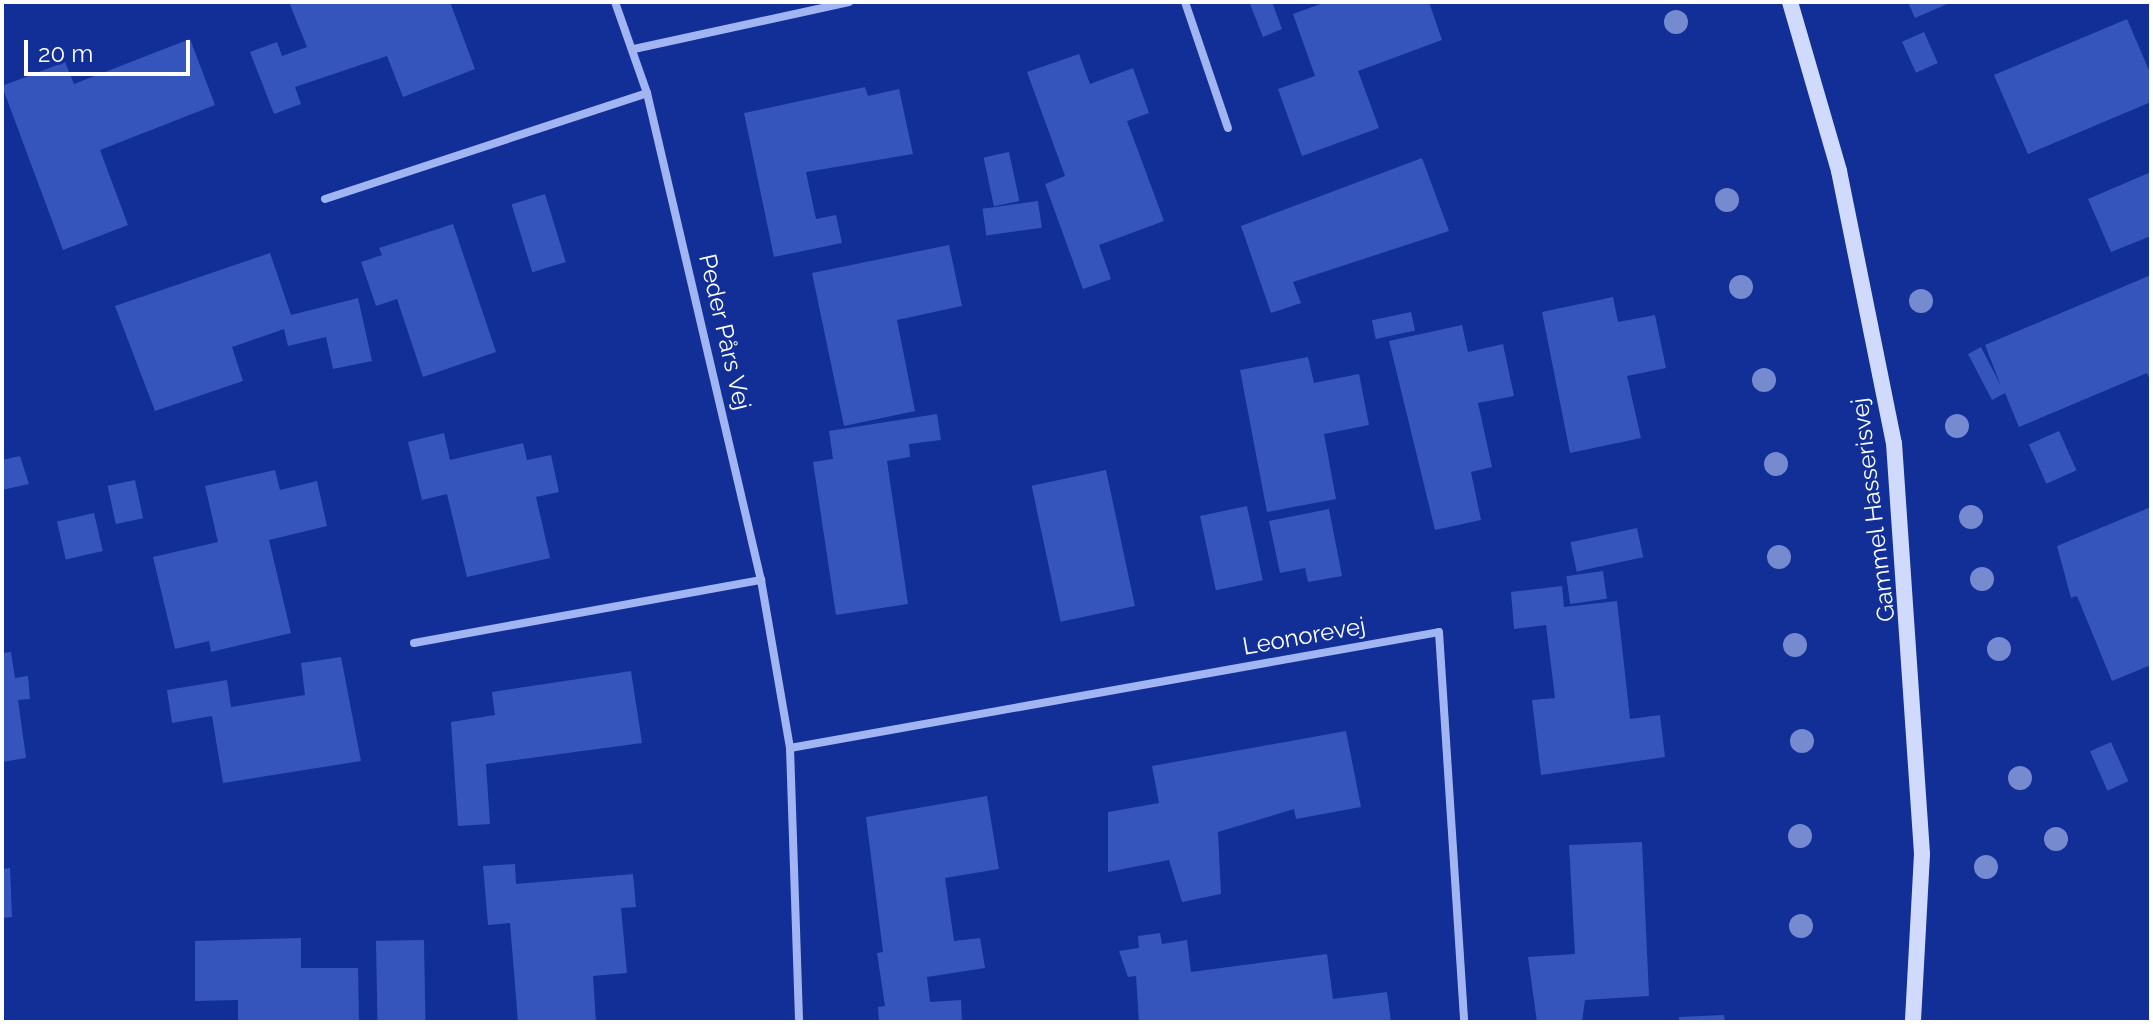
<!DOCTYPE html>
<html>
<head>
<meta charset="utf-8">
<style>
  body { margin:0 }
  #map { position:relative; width:2153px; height:1024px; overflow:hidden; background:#112f96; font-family:Raleway,sans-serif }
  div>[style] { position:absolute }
  .building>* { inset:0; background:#3555bc; transform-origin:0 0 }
  .street>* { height:8px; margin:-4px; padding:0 4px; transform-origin:4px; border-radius:4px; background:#a1b5f3 }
  .secondary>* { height:16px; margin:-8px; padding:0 8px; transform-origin:8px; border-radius:8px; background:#d0dafd }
  .trees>* { width:24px; height:24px; margin:-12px; border-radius:50%; background:#768acf }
  span { translate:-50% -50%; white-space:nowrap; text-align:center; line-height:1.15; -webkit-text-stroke:6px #112f96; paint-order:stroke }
  .street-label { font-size:24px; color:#fff }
  .frame { position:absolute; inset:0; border:4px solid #fff; pointer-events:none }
  .scale { position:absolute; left:24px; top:40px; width:166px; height:36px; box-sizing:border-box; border:4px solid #fff; border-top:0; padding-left:10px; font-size:24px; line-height:28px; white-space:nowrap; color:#fff; -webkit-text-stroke:6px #112f96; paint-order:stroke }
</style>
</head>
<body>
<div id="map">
  <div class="building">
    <i style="clip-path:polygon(289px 2px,450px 2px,475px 69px,403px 97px,387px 56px,295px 87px,301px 104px,274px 114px,250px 52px,277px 42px,282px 56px,307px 47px)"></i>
    <i style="clip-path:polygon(1272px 2px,1282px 29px,1263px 37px,1250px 4px)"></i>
    <i style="clip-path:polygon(1326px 2px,1429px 2px,1442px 40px,1358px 71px,1379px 128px,1302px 156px,1278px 89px,1315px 76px,1293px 14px)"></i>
    <i style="clip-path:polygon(1908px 2px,1952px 2px,1915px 18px)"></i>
    <i style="clip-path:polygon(2127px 19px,2151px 75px,2151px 102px,2028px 154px,1994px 75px)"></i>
    <i style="left:1924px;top:32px;width:34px;height:24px;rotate:66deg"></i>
    <i style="clip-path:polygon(190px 39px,215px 105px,100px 150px,128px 225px,63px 250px,2px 86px,65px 62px,74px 84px)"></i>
    <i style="clip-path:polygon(1079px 54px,1090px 84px,1133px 68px,1149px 113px,1127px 121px,1164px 221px,1099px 245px,1111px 279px,1083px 289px,1045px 184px,1065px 176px,1027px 72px)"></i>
    <i style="clip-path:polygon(865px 87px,868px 96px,899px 89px,913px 154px,806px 172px,816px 219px,836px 215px,842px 243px,774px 257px,744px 113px)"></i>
    <i style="left:1009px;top:152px;width:50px;height:26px;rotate:78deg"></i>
    <i style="clip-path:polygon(1422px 158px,1449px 231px,1293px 282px,1301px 303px,1271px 313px,1241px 226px)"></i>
    <i style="clip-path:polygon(2151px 172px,2151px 236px,2111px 252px,2088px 199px)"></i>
    <i style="left:545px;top:194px;width:71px;height:35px;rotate:73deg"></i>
    <i style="left:1038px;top:201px;width:27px;height:56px;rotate:82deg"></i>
    <i style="clip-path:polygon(453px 224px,496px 352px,423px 377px,397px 299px,376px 306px,361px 262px,382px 255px,379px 248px)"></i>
    <i style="clip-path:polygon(949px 245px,962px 306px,897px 320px,915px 411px,844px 426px,812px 273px)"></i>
    <i style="clip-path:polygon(270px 253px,291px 315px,358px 298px,372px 361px,333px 369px,326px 337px,288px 346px,284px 329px,232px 347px,243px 381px,155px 411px,115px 306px)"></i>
    <i style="clip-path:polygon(2151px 275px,2151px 383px,2147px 373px,2019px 427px,2005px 393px,1992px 400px,1968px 354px,1981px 347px,2001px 386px,1985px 345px)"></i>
    <i style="clip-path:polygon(1613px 297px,1618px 322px,1655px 315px,1666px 368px,1627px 376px,1641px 438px,1570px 453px,1542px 312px)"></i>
    <i style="left:1411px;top:312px;width:19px;height:40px;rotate:78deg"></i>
    <i style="clip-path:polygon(1462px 325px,1468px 352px,1503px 344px,1514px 396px,1478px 403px,1492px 467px,1471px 472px,1481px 520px,1435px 530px,1389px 341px)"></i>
    <i style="clip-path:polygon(1308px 357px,1314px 383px,1359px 374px,1369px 425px,1324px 434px,1336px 499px,1267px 512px,1240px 370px)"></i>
    <i style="clip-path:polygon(937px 414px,941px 440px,909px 444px,910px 457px,887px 461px,908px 604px,836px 615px,813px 462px,833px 459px,829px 431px)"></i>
    <i style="left:2059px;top:431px;width:43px;height:33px;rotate:66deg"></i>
    <i style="clip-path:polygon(444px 433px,450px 460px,523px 443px,527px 460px,551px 455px,559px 492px,536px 497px,550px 558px,467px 577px,447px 494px,422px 500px,408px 442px)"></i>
    <i style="clip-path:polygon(20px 456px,29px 484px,2px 490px,2px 460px)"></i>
    <i style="clip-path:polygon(275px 470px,280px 490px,317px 481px,327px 526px,269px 540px,291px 633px,211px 652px,209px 641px,175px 649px,153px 557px,218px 542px,205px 486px)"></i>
    <i style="left:1106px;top:470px;width:139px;height:76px;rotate:78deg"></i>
    <i style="left:135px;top:480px;width:39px;height:28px;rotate:78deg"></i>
    <i style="left:1247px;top:506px;width:76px;height:48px;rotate:78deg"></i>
    <i style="clip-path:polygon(2151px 507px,2151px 665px,2112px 681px,2077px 596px,2071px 598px,2057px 546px)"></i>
    <i style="clip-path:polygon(1329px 509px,1342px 576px,1308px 582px,1305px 568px,1280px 573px,1269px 521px)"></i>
    <i style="left:94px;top:513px;width:39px;height:38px;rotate:77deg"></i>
    <i style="left:1637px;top:528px;width:30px;height:68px;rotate:78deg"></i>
    <i style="left:1603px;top:571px;width:28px;height:37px;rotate:82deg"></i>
    <i style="clip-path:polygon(1562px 586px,1564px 607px,1617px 601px,1630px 719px,1660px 715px,1665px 757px,1541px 775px,1532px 700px,1555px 698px,1546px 625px,1514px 629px,1511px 592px)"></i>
    <i style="clip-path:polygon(11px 652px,15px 678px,28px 676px,30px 699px,18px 700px,26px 758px,2px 762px,2px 653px)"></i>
    <i style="clip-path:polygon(341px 657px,361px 761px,223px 783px,212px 716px,172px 723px,167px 690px,227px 680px,231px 707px,305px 695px,301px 663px)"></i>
    <i style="clip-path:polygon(631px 671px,642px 743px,486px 764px,490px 824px,458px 826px,451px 722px,495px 715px,492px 692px)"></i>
    <i style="clip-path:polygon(1346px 731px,1361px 807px,1296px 819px,1294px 809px,1218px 832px,1221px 894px,1182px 902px,1169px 860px,1108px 872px,1108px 812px,1159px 803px,1152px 766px)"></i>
    <i style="left:2111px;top:742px;width:43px;height:23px;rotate:66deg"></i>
    <i style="clip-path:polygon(987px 796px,999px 869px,945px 878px,954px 941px,980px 938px,985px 968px,927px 977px,930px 1002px,961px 1000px,962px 1022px,879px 1022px,878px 1007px,885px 1006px,877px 953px,883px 952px,866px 817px)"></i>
    <i style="clip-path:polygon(1642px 842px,1649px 996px,1585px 1000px,1582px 1022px,1537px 1022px,1528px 957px,1575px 954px,1569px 845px)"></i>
    <i style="clip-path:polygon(515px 864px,516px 884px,633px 874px,636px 907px,621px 908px,627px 973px,593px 976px,596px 1022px,518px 1022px,510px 923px,488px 925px,483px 866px)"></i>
    <i style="clip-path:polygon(10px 868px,12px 917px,2px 918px,2px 869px)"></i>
    <i style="clip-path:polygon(1160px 933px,1162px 944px,1187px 940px,1191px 972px,1327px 954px,1333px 999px,1387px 992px,1391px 1022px,1139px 1022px,1136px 976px,1128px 977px,1119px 951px,1139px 948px,1138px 936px)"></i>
    <i style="clip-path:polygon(301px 938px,301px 968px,358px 968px,359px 1022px,238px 1022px,238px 1000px,195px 1001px,195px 941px)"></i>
    <i style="left:424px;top:940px;width:82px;height:48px;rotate:89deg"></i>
    <i style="clip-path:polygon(1724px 1015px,1725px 1022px,1679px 1022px,1679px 1017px)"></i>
  </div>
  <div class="street">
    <i style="left:615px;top:2px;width:96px;rotate:70.6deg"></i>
    <i style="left:647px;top:93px;width:500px;rotate:76.83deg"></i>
    <i style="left:761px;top:580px;width:170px;rotate:80.2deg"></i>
    <i style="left:790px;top:748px;width:274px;rotate:88.1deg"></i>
    <i style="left:1185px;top:2px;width:133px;rotate:71.2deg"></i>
    <i style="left:634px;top:49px;width:220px;rotate:-12.3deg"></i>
    <i style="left:325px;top:199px;width:339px;rotate:-18.2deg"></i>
    <i style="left:414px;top:643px;width:353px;rotate:-10.3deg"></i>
    <i style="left:790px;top:748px;width:659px;rotate:-10.13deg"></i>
    <i style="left:1439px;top:632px;width:391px;rotate:86.3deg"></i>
  </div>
  <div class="secondary">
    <i style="left:1790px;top:2px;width:176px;rotate:73.8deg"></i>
    <i style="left:1839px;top:171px;width:278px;rotate:78.6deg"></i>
    <i style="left:1894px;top:443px;width:412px;rotate:86.1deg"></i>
    <i style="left:1922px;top:854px;width:168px;rotate:93.1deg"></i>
  </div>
  <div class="trees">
    <i style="left:1676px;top:22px"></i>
    <i style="left:1727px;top:200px"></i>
    <i style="left:1741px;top:287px"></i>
    <i style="left:1921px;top:301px"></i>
    <i style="left:1764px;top:380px"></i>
    <i style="left:1957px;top:426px"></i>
    <i style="left:1776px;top:464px"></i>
    <i style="left:1971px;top:517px"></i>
    <i style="left:1779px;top:557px"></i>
    <i style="left:1982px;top:579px"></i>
    <i style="left:1795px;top:645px"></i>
    <i style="left:1999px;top:649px"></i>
    <i style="left:1802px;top:741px"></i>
    <i style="left:2020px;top:778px"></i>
    <i style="left:1800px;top:836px"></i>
    <i style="left:2056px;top:839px"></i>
    <i style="left:1986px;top:867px"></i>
    <i style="left:1801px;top:926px"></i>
  </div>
  <div class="street-label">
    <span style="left:725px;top:332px;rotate:77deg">Peder Pårs Vej</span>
    <span style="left:1873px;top:510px;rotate:-97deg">Gammel Hasserisvej</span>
    <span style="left:1304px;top:636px;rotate:-10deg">Leonorevej</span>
  </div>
  <div class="frame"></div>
  <div class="scale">20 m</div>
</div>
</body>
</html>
